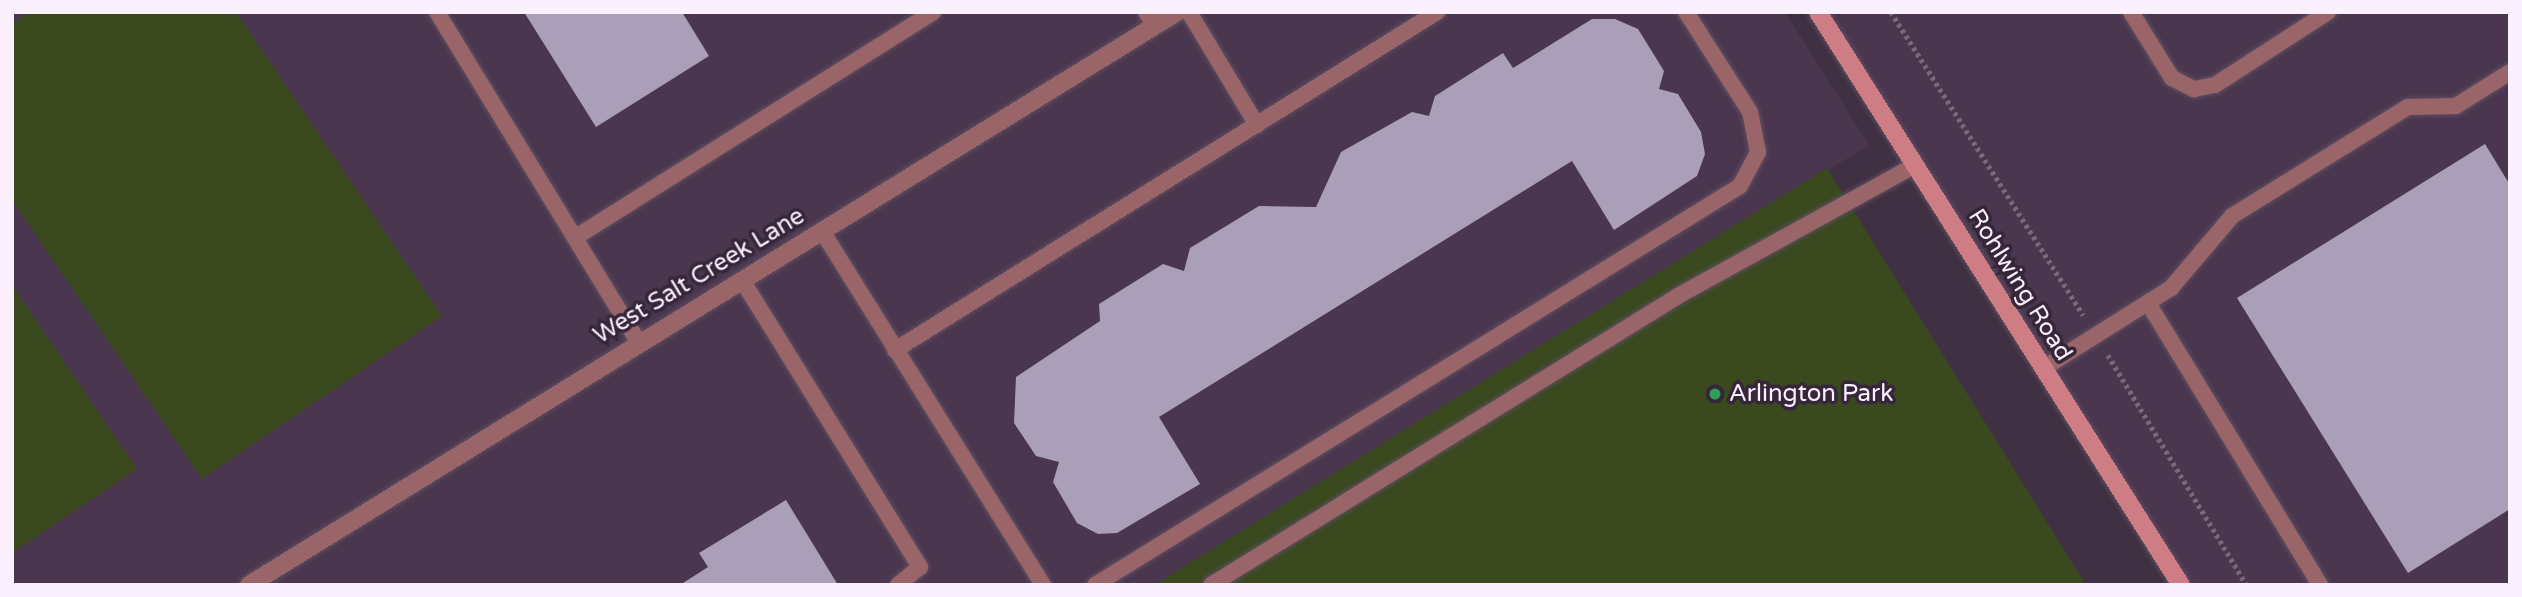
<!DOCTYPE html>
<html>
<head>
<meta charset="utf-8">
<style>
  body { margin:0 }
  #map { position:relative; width:2522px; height:597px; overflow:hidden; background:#403043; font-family:"Varela Round",sans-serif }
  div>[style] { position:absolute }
  .built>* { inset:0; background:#4b364f }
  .green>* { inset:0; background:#3a491e }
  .building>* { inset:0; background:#aa9eb8 }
  .path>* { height:4.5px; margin-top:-2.25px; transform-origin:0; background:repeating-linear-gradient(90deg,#786a7b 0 3.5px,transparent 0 7px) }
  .roads { filter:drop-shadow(0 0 2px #5e4f61) drop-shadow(0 0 2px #5e4f61) }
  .service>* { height:16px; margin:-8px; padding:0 8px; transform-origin:8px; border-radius:8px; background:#996568 }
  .minor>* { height:18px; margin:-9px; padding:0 9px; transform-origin:9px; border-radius:9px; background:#996568 }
  .secondary>* { height:18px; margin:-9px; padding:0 9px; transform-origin:9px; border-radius:9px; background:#cf7d84 }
  .dots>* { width:19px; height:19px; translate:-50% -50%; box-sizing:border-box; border:4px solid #362639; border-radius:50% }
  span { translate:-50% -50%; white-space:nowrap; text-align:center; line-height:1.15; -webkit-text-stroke:7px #362639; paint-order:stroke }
  .street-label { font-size:24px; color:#fbf0fd }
  .poi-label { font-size:24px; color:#fbf0fd }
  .left { translate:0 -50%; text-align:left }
  .frame { position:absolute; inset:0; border:14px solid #fbf0fd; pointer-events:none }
</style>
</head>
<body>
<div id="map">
  <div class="built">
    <i style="clip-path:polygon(12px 12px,1785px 12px,1869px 145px,1154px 585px,12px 585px)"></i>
    <i style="clip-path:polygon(1818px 12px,2510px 12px,2510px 585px,2182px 585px)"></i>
  </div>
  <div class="green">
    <i style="clip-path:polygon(30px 12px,236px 12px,442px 316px,202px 479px,12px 200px,12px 24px)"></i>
    <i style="clip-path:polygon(1827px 168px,2086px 585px,1154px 585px)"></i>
    <i style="clip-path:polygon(12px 285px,137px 469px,12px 553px)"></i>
  </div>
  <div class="building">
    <i style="clip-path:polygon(524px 12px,682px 12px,709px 56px,596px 127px)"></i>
    <i style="clip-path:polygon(1592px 19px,1615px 19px,1638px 29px,1664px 71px,1659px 89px,1678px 94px,1701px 132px,1705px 154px,1697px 176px,1614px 230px,1572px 161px,1159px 417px,1200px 484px,1117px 533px,1098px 534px,1077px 523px,1053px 482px,1059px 462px,1036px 456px,1014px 423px,1016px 377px,1100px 321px,1099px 304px,1163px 264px,1184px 271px,1190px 248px,1259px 206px,1316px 207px,1341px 152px,1412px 112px,1429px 116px,1435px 96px,1503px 53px,1513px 68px)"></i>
    <i style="clip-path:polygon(2485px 144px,2510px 185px,2510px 509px,2408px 573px,2237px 298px)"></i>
    <i style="clip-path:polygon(786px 500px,838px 585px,680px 585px,708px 567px,699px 553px)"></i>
  </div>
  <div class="path">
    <i style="left:1891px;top:12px;width:359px;rotate:57.6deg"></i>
    <i style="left:2108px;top:355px;width:269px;rotate:58.9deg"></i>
  </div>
  <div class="roads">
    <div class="service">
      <i style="left:437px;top:12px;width:386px;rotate:58.6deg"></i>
      <i style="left:1146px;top:12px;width:17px;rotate:57deg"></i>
      <i style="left:1189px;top:12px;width:132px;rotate:59deg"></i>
      <i style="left:2131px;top:12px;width:78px;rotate:58.2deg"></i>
      <i style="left:2172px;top:78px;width:25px;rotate:27deg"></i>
      <i style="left:2194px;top:89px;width:21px;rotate:-11deg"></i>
      <i style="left:2215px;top:85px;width:135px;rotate:-32.9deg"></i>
      <i style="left:822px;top:231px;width:417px;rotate:58deg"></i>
      <i style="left:576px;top:237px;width:422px;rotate:-32.2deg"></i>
      <i style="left:742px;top:280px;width:338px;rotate:58.2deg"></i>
      <i style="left:920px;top:567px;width:28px;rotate:141deg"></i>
      <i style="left:2148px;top:303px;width:330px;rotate:58.6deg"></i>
      <i style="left:895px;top:350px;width:639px;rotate:-31.95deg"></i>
      <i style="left:2044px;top:368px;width:150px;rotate:-32.2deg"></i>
      <i style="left:2171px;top:288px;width:94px;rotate:-49.7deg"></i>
      <i style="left:2232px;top:216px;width:207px;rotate:-31.8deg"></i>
      <i style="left:2408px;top:107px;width:48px;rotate:-1.2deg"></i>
      <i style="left:2456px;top:106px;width:64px;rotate:-32.2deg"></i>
      <i style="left:1095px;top:585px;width:758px;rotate:-31.74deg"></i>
      <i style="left:1740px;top:186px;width:38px;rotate:-62deg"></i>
      <i style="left:1758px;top:152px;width:41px;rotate:-101.3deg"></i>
      <i style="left:1750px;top:112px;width:119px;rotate:-122.6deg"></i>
      <i style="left:1211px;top:585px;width:549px;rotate:-31.75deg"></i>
      <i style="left:1678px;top:296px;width:271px;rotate:-28.9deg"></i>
    </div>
    <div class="minor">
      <i style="left:249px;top:585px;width:1091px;rotate:-31.69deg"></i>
    </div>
    <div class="secondary">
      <i style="left:1818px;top:12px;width:678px;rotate:57.65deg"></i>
    </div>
  </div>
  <div class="dots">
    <i style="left:1715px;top:394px;background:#2e9e5b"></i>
  </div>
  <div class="street-label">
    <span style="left:699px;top:276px;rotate:-31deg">West Salt Creek Lane</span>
    <span style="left:2020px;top:285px;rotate:58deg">Rohlwing Road</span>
  </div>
  <div class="poi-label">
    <span class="left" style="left:1729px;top:394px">Arlington Park</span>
  </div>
  <div class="frame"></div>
</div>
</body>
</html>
